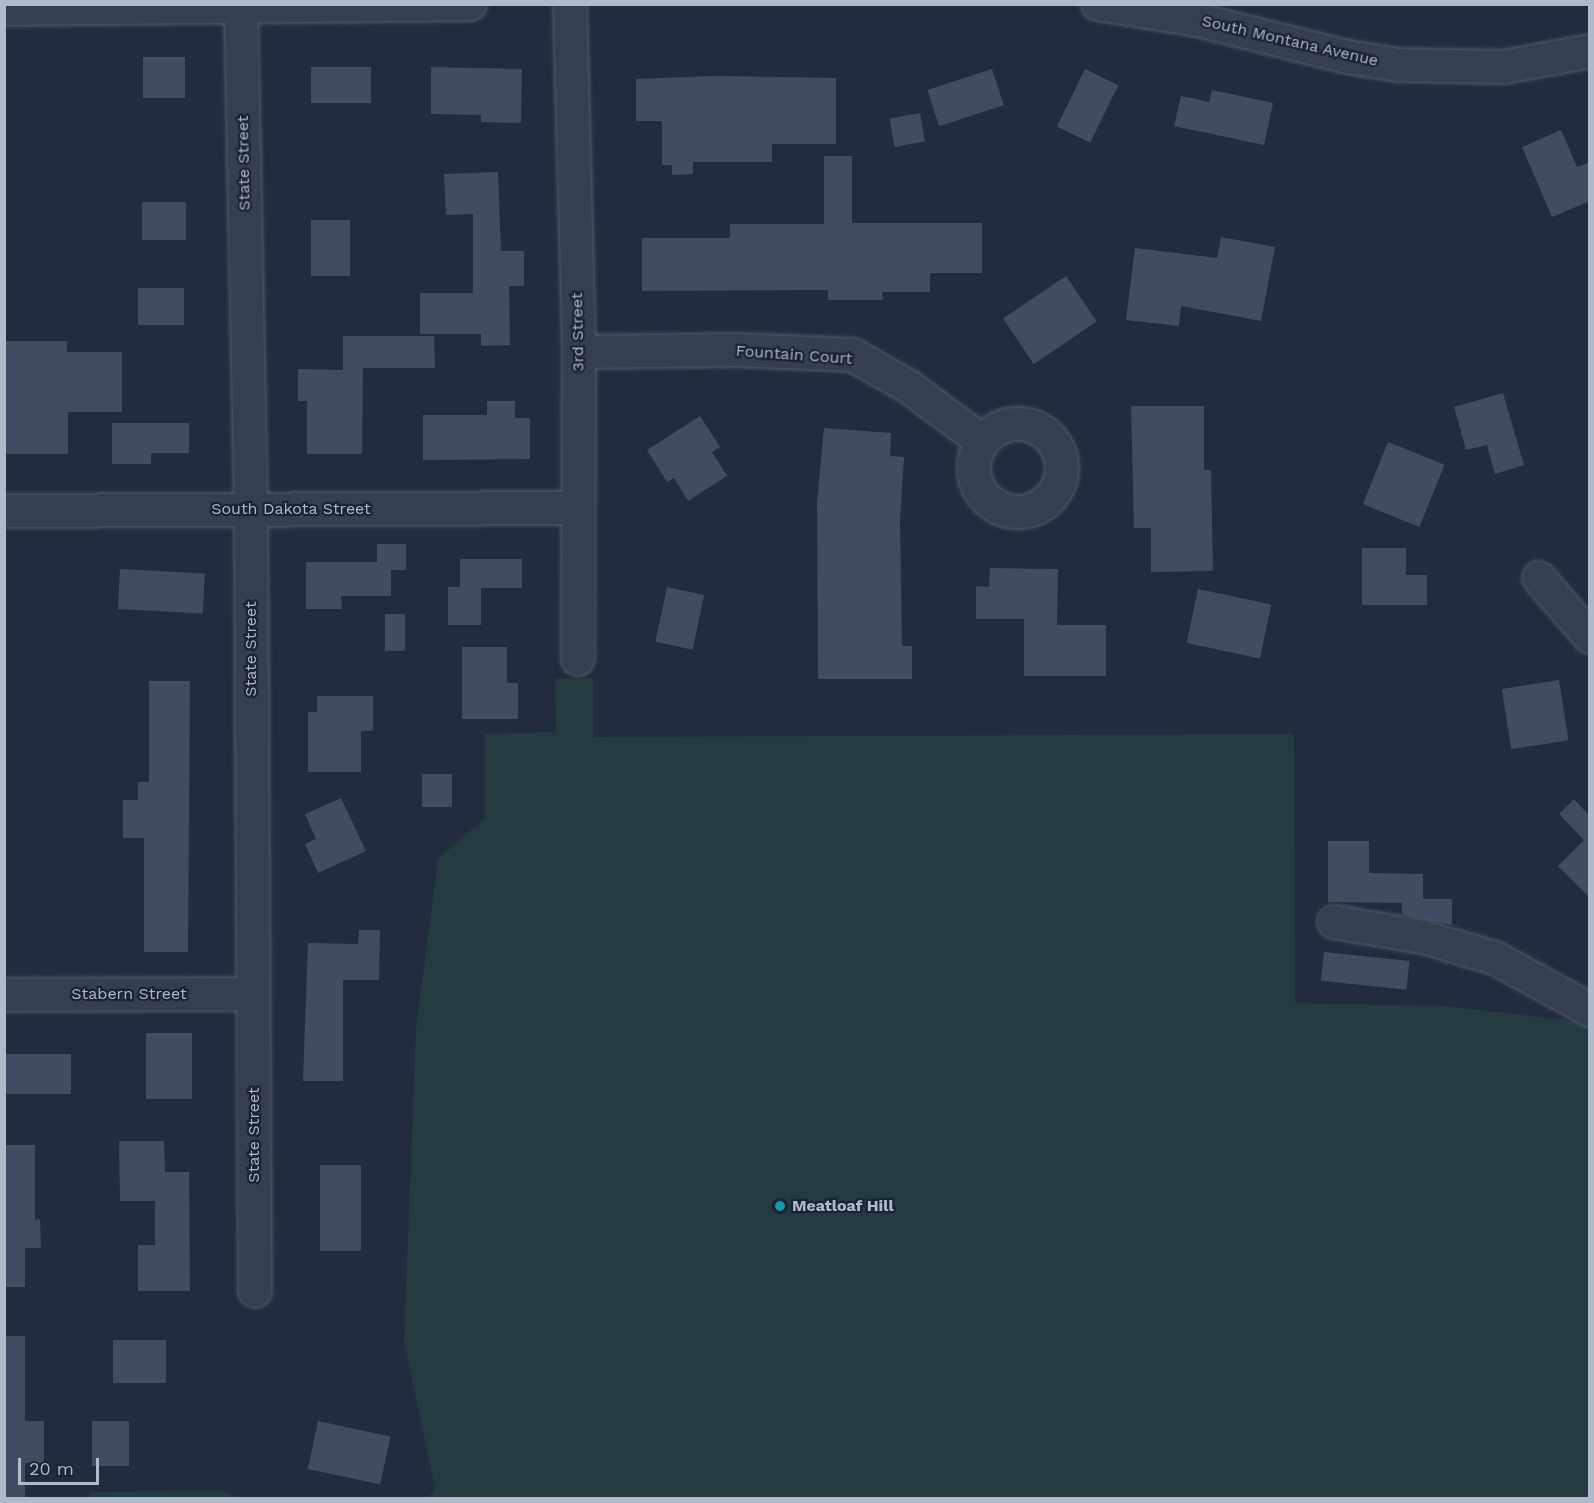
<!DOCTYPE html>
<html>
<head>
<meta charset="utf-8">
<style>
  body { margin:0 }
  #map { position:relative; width:1594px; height:1503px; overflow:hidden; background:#212d3e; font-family:"Work Sans",sans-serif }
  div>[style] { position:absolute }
  .green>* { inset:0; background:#243b3f }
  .building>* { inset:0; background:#404c60; transform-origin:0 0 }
  .roads { filter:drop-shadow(0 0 2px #515a69) drop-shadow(0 0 2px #515a69) }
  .minor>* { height:32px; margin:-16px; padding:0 16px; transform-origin:16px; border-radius:16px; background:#363f4e }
  .minor>.ring { margin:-16px; padding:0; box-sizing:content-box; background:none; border:32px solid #363f4e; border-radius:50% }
  .dots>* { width:16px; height:16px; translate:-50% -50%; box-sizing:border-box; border:3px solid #1b2433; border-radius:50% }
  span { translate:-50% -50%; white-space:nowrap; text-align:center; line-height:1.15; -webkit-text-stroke:4.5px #1b2433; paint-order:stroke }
  .street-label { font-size:16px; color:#b1bac9 }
  .poi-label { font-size:16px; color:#b1bac9; font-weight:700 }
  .left { translate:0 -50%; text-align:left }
  .frame { position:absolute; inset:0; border:6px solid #b1bac9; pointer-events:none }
  .scale { position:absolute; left:18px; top:1458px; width:81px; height:27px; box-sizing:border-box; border:3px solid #b1bac9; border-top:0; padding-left:8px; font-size:18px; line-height:21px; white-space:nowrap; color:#b1bac9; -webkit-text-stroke:4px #1b2433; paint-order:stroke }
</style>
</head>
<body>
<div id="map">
  <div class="green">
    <i style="clip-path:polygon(593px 678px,593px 737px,1294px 734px,1295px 1003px,1445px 1006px,1589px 1023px,1589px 1498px,428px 1498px,435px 1489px,404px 1341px,416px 1028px,438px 859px,485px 818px,485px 734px,556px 732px,555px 679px)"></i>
    <i style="clip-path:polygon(222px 1490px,236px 1498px,90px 1498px,91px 1492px)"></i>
  </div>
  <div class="building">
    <i style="left:143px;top:57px;width:42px;height:41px"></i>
    <i style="left:311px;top:67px;width:60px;height:36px"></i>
    <i style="clip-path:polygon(431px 67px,522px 69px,521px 123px,481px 122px,481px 115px,431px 114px)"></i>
    <i style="left:992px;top:69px;width:38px;height:68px;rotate:72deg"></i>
    <i style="left:1085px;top:69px;width:37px;height:64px;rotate:26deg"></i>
    <i style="clip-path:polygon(714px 76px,836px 78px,836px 144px,772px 144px,772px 162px,693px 162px,693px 174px,672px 175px,672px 165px,662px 165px,662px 121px,636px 121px,636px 79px)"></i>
    <i style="clip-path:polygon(1212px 90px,1273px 103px,1264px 145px,1174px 126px,1181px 96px,1209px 102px)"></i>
    <i style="left:920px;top:113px;width:29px;height:31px;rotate:80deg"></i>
    <i style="clip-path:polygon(1561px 130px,1577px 167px,1590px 162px,1590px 201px,1552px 217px,1522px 147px)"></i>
    <i style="clip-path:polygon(824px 156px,852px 156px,852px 223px,982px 223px,982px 273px,930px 273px,930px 292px,882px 292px,883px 300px,828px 300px,828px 290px,642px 291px,642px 238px,730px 238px,730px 224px,824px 224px)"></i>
    <i style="clip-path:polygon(498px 172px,501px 251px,524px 251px,524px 286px,509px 286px,510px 345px,481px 346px,481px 334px,420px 334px,420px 293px,473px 293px,473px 214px,446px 215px,444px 174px)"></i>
    <i style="left:142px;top:202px;width:44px;height:38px"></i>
    <i style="left:311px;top:220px;width:39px;height:56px"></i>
    <i style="clip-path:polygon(1221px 237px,1275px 247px,1261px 321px,1181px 306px,1179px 326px,1126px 320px,1135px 248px,1217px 258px)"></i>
    <i style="left:1066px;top:276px;width:55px;height:76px;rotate:56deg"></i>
    <i style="left:138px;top:288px;width:46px;height:37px"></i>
    <i style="clip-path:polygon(343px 336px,434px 336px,435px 368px,363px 368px,362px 454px,307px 454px,307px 401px,298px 401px,298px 369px,343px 370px)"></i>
    <i style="clip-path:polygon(4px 341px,67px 341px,67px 352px,122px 352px,122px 412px,68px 412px,68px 454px,4px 454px)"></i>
    <i style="clip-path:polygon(1503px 393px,1524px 465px,1495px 474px,1487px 445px,1466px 450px,1454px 407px)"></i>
    <i style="clip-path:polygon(487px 401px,515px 401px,515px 418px,530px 418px,530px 459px,423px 460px,423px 415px,487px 415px)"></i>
    <i style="clip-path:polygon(1131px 406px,1204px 406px,1204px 470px,1211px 470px,1213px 571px,1151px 572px,1151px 528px,1134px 528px)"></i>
    <i style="clip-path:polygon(700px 416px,720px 447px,712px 452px,727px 476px,688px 501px,674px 478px,667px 482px,647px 450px)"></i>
    <i style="clip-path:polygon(112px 423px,189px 423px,189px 453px,151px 453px,151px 464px,112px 464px)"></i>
    <i style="clip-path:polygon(824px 428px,891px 433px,890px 456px,904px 457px,900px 521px,902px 646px,912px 646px,912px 679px,818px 679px,817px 502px)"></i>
    <i style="left:1388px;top:442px;width:61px;height:67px;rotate:22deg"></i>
    <i style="clip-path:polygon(377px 544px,406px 544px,406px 570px,391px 570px,391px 596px,341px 596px,342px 609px,306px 609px,306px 562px,377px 562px)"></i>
    <i style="clip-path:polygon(1362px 548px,1406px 548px,1406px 575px,1427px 575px,1427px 605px,1362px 605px)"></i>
    <i style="clip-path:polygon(460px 559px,522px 559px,522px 588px,481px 588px,481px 625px,448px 625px,448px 587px,460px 587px)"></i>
    <i style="clip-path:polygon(990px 568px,1058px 569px,1057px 625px,1106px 625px,1106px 676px,1024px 676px,1024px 619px,976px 619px,976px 586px,989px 587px)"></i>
    <i style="left:120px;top:569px;width:85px;height:40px;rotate:3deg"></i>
    <i style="left:667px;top:587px;width:38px;height:56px;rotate:12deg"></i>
    <i style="left:1198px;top:589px;width:75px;height:55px;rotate:12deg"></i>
    <i style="left:385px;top:614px;width:20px;height:37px"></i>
    <i style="clip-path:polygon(462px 647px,507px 647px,507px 683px,518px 683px,518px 719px,462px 719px)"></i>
    <i style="left:1559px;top:680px;width:61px;height:58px;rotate:81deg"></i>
    <i style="clip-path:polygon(149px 681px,190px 681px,188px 952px,144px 952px,144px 838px,123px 838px,123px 800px,138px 800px,138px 782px,149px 782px)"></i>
    <i style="clip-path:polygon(317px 696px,373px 696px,373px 731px,361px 731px,361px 772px,308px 772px,308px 712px,317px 712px)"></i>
    <i style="left:422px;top:774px;width:30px;height:33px"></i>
    <i style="clip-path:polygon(341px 798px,366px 851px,318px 873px,305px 844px,316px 839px,305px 814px)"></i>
    <i style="clip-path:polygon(1574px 799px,1590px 816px,1590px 898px,1558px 866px,1584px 840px,1559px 814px)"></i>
    <i style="clip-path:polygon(1328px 841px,1369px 841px,1369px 873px,1423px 874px,1423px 899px,1452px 899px,1452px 925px,1402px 915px,1402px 903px,1328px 902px)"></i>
    <i style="clip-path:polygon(359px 930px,380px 930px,379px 980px,343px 980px,343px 1081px,303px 1081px,308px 943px,358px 944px)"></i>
    <i style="left:1324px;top:952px;width:86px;height:29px;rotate:6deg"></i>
    <i style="left:146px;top:1033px;width:46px;height:66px"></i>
    <i style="left:4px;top:1054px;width:67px;height:40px"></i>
    <i style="clip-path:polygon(119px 1141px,164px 1141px,165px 1172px,189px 1172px,190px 1291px,138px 1291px,138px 1245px,155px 1245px,155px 1201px,120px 1201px)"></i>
    <i style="clip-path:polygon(4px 1145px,35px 1145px,35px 1220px,40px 1219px,41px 1248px,25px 1248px,25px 1287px,4px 1287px)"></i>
    <i style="left:320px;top:1165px;width:41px;height:86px"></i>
    <i style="clip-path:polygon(4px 1336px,25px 1336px,25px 1421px,44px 1421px,44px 1463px,25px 1463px,25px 1498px,4px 1498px)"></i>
    <i style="left:113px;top:1340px;width:53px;height:43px"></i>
    <i style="left:92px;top:1421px;width:37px;height:45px"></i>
    <i style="left:318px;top:1421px;width:74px;height:49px;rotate:12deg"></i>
  </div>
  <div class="roads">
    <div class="minor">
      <i style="left:570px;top:4px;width:348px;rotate:88.5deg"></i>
      <i style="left:579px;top:352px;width:307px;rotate:90.2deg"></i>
      <i style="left:1098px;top:4px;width:101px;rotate:9.1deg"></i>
      <i style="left:1198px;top:20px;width:154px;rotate:13.9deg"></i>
      <i style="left:1347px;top:57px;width:52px;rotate:8.9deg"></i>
      <i style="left:1398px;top:65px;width:106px;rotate:1.1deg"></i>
      <i style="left:1504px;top:67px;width:87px;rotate:-10.5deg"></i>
      <i style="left:241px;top:7px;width:503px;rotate:88.86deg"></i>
      <i style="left:251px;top:510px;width:781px;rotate:89.71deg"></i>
      <i style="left:4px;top:9px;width:466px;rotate:-0.6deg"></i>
      <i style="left:579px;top:352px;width:158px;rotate:-0.7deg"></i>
      <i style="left:737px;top:350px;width:116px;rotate:2.5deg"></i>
      <i style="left:853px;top:355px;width:64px;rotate:29.7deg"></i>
      <i style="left:909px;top:387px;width:92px;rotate:36.6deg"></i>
      <i class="ring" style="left:974px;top:424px;width:56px;height:56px"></i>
      <i style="left:4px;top:511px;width:573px;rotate:-0.3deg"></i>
      <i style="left:1539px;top:578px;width:78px;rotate:49.2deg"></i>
      <i style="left:1334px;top:922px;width:90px;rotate:9.6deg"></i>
      <i style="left:1423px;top:937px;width:75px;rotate:16.3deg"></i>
      <i style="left:1495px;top:958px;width:108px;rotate:28.7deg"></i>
      <i style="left:4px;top:995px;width:249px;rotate:-0.2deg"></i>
    </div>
  </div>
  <div class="dots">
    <i style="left:780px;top:1206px;background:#0f9aa8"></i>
  </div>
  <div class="street-label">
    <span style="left:1290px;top:41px;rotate:13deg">South Montana Avenue</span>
    <span style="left:244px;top:163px;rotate:-91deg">State Street</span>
    <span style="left:578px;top:332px;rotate:-91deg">3rd Street</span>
    <span style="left:794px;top:355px;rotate:4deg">Fountain Court</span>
    <span style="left:291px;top:509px">South Dakota Street</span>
    <span style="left:251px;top:649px;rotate:-90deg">State Street</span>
    <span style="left:129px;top:994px">Stabern Street</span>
    <span style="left:254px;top:1135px;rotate:-90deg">State Street</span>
  </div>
  <div class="poi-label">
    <span class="left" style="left:792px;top:1206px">Meatloaf Hill</span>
  </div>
  <div class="frame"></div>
  <div class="scale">20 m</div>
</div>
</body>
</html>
